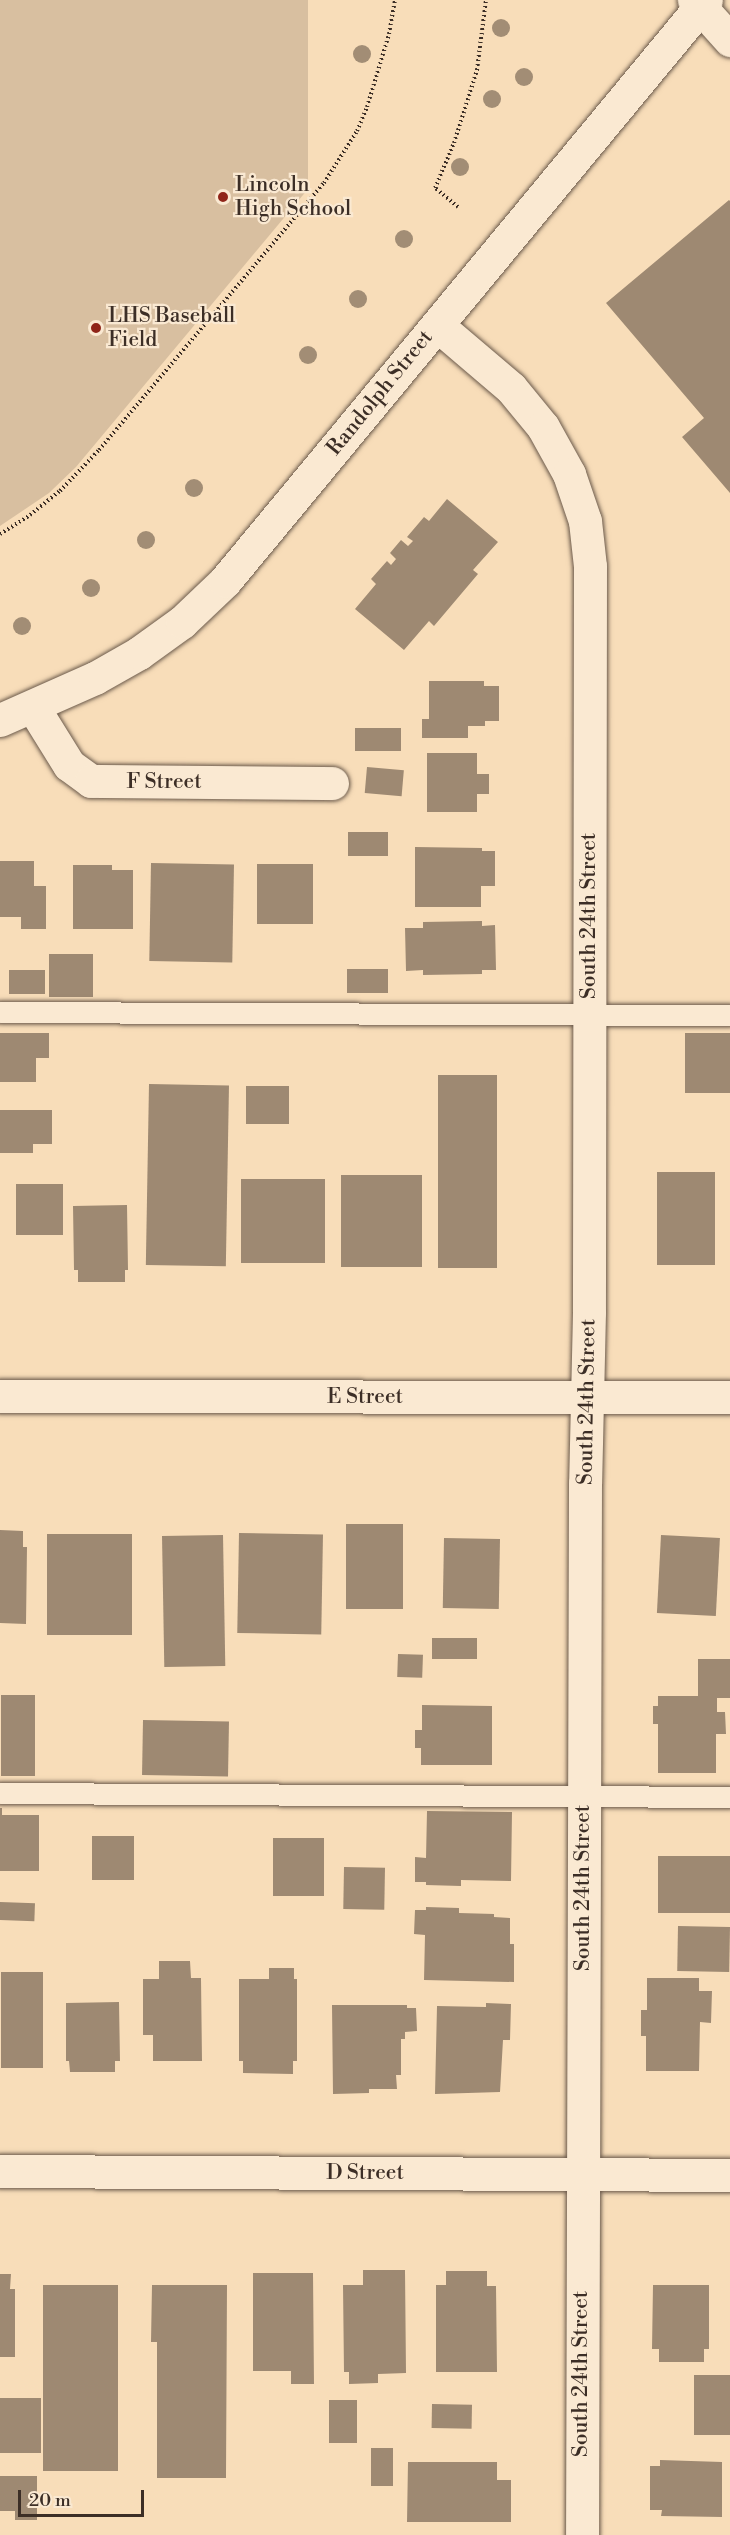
<!DOCTYPE html>
<html>
<head>
<meta charset="utf-8">
<style>
  body { margin:0 }
  #map { position:relative; width:730px; height:2535px; overflow:hidden; background:#f8ddb9; font-family:"Libre Bodoni",serif }
  div>[style] { position:absolute }
  .green>* { inset:0; background:#d8bfa0 }
  .building>* { inset:0; background:#9e8972; transform-origin:0 0 }
  .path>* { height:4px; margin-top:-2px; transform-origin:0; background:repeating-linear-gradient(90deg,#3c2e26 0 1.5px,transparent 0 4.5px) }
  .roads { filter:drop-shadow(0 0 2px #6b5a4b) drop-shadow(0 0 2px #6b5a4b) }
  .lane>* { height:21px; margin:-10.5px; padding:0 10.5px; transform-origin:10.5px; border-radius:10.5px; background:#fae9d2 }
  .street>* { height:33px; margin:-16.5px; padding:0 16.5px; transform-origin:16.5px; border-radius:16.5px; background:#fae9d2 }
  .secondary>* { height:33px; margin:-16.5px; padding:0 16.5px; transform-origin:16.5px; border-radius:16.5px; background:#fae9d2 }
  .trees>* { width:18px; height:18px; margin:-9px; border-radius:50%; background:#a28d75 }
  .dots>* { width:16px; height:16px; translate:-50% -50%; box-sizing:border-box; border:3px solid #fae9d2; border-radius:50% }
  span { translate:-50% -50%; white-space:nowrap; text-align:center; line-height:1.15; -webkit-text-stroke:4.5px #fae9d2; paint-order:stroke }
  .poi-label { font-size:21px; color:#3c2e26 }
  .left { translate:0 -50%; text-align:left }
  .street-label { font-size:21px; color:#3c2e26 }
  .scale { position:absolute; left:18px; top:2490px; width:126px; height:27px; box-sizing:border-box; border:3px solid #3c2e26; border-top:0; padding-left:8px; font-size:18px; line-height:21px; white-space:nowrap; color:#3c2e26; -webkit-text-stroke:4px #fae9d2; paint-order:stroke }
</style>
</head>
<body>
<div id="map">
  <div class="green">
    <i style="clip-path:polygon(0 0,308px 0,308px 189px,76px 467px,49px 493px,0 526px)"></i>
  </div>
  <div class="building">
    <i style="clip-path:polygon(729px 200px,730px 201px,730px 493px,682px 437px,704px 418px,606px 303px)"></i>
    <i style="clip-path:polygon(447px 499px,498px 542px,473px 570px,478px 574px,434px 626px,429px 621px,404px 650px,355px 609px,376px 584px,371px 579px,387px 561px,391px 565px,396px 559px,390px 553px,401px 540px,408px 546px,413px 541px,407px 537px,424px 517px,429px 521px)"></i>
    <i style="clip-path:polygon(429px 681px,484px 681px,484px 686px,499px 686px,499px 721px,485px 721px,485px 726px,468px 726px,468px 738px,422px 738px,422px 719px,429px 719px)"></i>
    <i style="left:355px;top:728px;width:46px;height:23px"></i>
    <i style="clip-path:polygon(427px 753px,477px 753px,477px 774px,489px 774px,489px 794px,477px 794px,477px 812px,427px 812px)"></i>
    <i style="left:367px;top:767px;width:37px;height:26px;rotate:5deg"></i>
    <i style="left:348px;top:832px;width:40px;height:24px"></i>
    <i style="clip-path:polygon(415px 847px,482px 848px,482px 851px,495px 851px,495px 886px,481px 886px,481px 907px,415px 907px)"></i>
    <i style="clip-path:polygon(0 861px,34px 861px,34px 886px,46px 886px,46px 929px,21px 929px,21px 917px,0 917px)"></i>
    <i style="left:151px;top:863px;width:83px;height:98px;rotate:1deg"></i>
    <i style="left:313px;top:864px;width:60px;height:56px;rotate:90deg"></i>
    <i style="clip-path:polygon(73px 865px,112px 865px,112px 870px,133px 870px,133px 929px,73px 929px)"></i>
    <i style="clip-path:polygon(482px 921px,482px 926px,495px 925px,496px 970px,482px 970px,482px 974px,423px 975px,423px 970px,406px 971px,405px 928px,423px 928px,423px 922px)"></i>
    <i style="left:49px;top:954px;width:44px;height:43px"></i>
    <i style="left:388px;top:969px;width:24px;height:41px;rotate:90deg"></i>
    <i style="left:45px;top:970px;width:24px;height:36px;rotate:90deg"></i>
    <i style="clip-path:polygon(0 1033px,49px 1033px,49px 1058px,36px 1058px,36px 1082px,0 1082px)"></i>
    <i style="left:685px;top:1033px;width:45px;height:60px"></i>
    <i style="left:438px;top:1075px;width:59px;height:193px"></i>
    <i style="left:149px;top:1084px;width:80px;height:181px;rotate:1deg"></i>
    <i style="left:246px;top:1086px;width:43px;height:38px"></i>
    <i style="clip-path:polygon(0 1110px,52px 1110px,52px 1144px,33px 1144px,33px 1153px,0 1153px)"></i>
    <i style="left:657px;top:1172px;width:58px;height:93px"></i>
    <i style="left:341px;top:1175px;width:81px;height:92px"></i>
    <i style="left:241px;top:1179px;width:84px;height:84px"></i>
    <i style="left:16px;top:1184px;width:47px;height:51px"></i>
    <i style="clip-path:polygon(127px 1205px,128px 1270px,125px 1270px,125px 1282px,78px 1282px,78px 1270px,74px 1270px,73px 1206px)"></i>
    <i style="left:346px;top:1524px;width:57px;height:85px"></i>
    <i style="clip-path:polygon(0 1530px,23px 1531px,23px 1547px,27px 1547px,26px 1624px,0 1623px)"></i>
    <i style="left:239px;top:1533px;width:84px;height:100px;rotate:1deg"></i>
    <i style="left:47px;top:1534px;width:85px;height:101px"></i>
    <i style="left:223px;top:1535px;width:131px;height:61px;rotate:89deg"></i>
    <i style="left:661px;top:1535px;width:59px;height:78px;rotate:3deg"></i>
    <i style="left:444px;top:1538px;width:56px;height:70px;rotate:1deg"></i>
    <i style="left:432px;top:1638px;width:45px;height:21px"></i>
    <i style="left:398px;top:1654px;width:25px;height:23px;rotate:2deg"></i>
    <i style="clip-path:polygon(698px 1659px,730px 1659px,730px 1698px,717px 1698px,717px 1712px,725px 1712px,726px 1734px,716px 1734px,716px 1773px,658px 1773px,658px 1724px,653px 1724px,653px 1706px,658px 1706px,658px 1696px,698px 1696px)"></i>
    <i style="left:1px;top:1695px;width:34px;height:81px"></i>
    <i style="clip-path:polygon(422px 1705px,492px 1706px,492px 1765px,421px 1765px,421px 1748px,415px 1748px,415px 1730px,422px 1730px)"></i>
    <i style="left:143px;top:1720px;width:86px;height:55px;rotate:1deg"></i>
    <i style="clip-path:polygon(0 1808px,2px 1808px,2px 1815px,39px 1815px,39px 1871px,0 1871px)"></i>
    <i style="clip-path:polygon(427px 1811px,512px 1812px,511px 1881px,461px 1880px,461px 1886px,426px 1885px,426px 1882px,415px 1882px,415px 1857px,426px 1858px)"></i>
    <i style="left:92px;top:1836px;width:42px;height:44px"></i>
    <i style="left:273px;top:1838px;width:51px;height:58px"></i>
    <i style="left:730px;top:1856px;width:57px;height:72px;rotate:90deg"></i>
    <i style="left:344px;top:1867px;width:41px;height:42px;rotate:1deg"></i>
    <i style="left:0;top:1902px;width:35px;height:18px;rotate:2deg"></i>
    <i style="clip-path:polygon(426px 1907px,459px 1908px,459px 1913px,494px 1914px,494px 1917px,510px 1918px,510px 1944px,514px 1944px,514px 1982px,424px 1980px,425px 1935px,414px 1934px,415px 1910px,426px 1910px)"></i>
    <i style="left:678px;top:1926px;width:52px;height:45px;rotate:1deg"></i>
    <i style="clip-path:polygon(159px 1961px,190px 1961px,191px 1978px,201px 1978px,202px 2061px,153px 2061px,153px 2035px,143px 2035px,143px 1979px,159px 1979px)"></i>
    <i style="clip-path:polygon(269px 1968px,294px 1968px,294px 1979px,297px 1979px,297px 2061px,293px 2061px,293px 2074px,243px 2073px,243px 2061px,239px 2061px,239px 1979px,269px 1979px)"></i>
    <i style="left:1px;top:1972px;width:42px;height:96px"></i>
    <i style="clip-path:polygon(647px 1978px,699px 1978px,699px 1991px,712px 1991px,711px 2023px,700px 2022px,699px 2071px,646px 2071px,646px 2036px,641px 2036px,641px 2010px,647px 2010px)"></i>
    <i style="clip-path:polygon(119px 2002px,120px 2061px,115px 2061px,115px 2072px,70px 2072px,69px 2061px,66px 2061px,66px 2003px)"></i>
    <i style="clip-path:polygon(486px 2003px,511px 2004px,510px 2040px,503px 2040px,500px 2092px,435px 2094px,437px 2006px,486px 2007px)"></i>
    <i style="clip-path:polygon(332px 2005px,407px 2005px,407px 2008px,416px 2008px,417px 2031px,405px 2032px,405px 2039px,401px 2039px,401px 2075px,396px 2075px,397px 2089px,369px 2089px,369px 2093px,333px 2094px)"></i>
    <i style="clip-path:polygon(363px 2270px,405px 2270px,406px 2373px,378px 2374px,378px 2383px,349px 2384px,349px 2372px,344px 2372px,343px 2285px,363px 2285px)"></i>
    <i style="clip-path:polygon(446px 2271px,487px 2271px,487px 2286px,496px 2286px,497px 2372px,436px 2372px,436px 2285px,446px 2285px)"></i>
    <i style="clip-path:polygon(253px 2273px,313px 2273px,314px 2384px,291px 2384px,291px 2371px,253px 2371px)"></i>
    <i style="clip-path:polygon(0 2274px,11px 2274px,10px 2289px,15px 2289px,15px 2357px,0 2357px)"></i>
    <i style="left:43px;top:2285px;width:75px;height:186px"></i>
    <i style="clip-path:polygon(152px 2285px,227px 2285px,226px 2478px,157px 2478px,157px 2342px,151px 2342px)"></i>
    <i style="clip-path:polygon(653px 2285px,709px 2285px,709px 2349px,704px 2349px,704px 2362px,659px 2362px,659px 2349px,652px 2349px)"></i>
    <i style="left:694px;top:2375px;width:36px;height:60px"></i>
    <i style="left:0;top:2398px;width:41px;height:55px"></i>
    <i style="left:329px;top:2400px;width:28px;height:43px"></i>
    <i style="left:432px;top:2404px;width:40px;height:24px;rotate:1deg"></i>
    <i style="left:371px;top:2448px;width:22px;height:38px"></i>
    <i style="clip-path:polygon(660px 2460px,722px 2462px,722px 2517px,661px 2516px,662px 2510px,650px 2510px,650px 2466px,660px 2466px)"></i>
    <i style="clip-path:polygon(408px 2462px,497px 2462px,497px 2480px,511px 2480px,511px 2522px,407px 2522px)"></i>
    <i style="clip-path:polygon(0 2476px,37px 2476px,37px 2520px,15px 2520px,15px 2511px,0 2511px)"></i>
  </div>
  <div class="path">
    <i style="left:458px;top:207px;width:30px;rotate:-140deg"></i>
    <i style="left:435px;top:188px;width:49px;rotate:-67.1deg"></i>
    <i style="left:454px;top:143px;width:77px;rotate:-72.5deg"></i>
    <i style="left:477px;top:70px;width:71px;rotate:-82.7deg"></i>
    <i style="left:0;top:534px;width:36px;rotate:-32deg"></i>
    <i style="left:30px;top:515px;width:38px;rotate:-39deg"></i>
    <i style="left:60px;top:491px;width:57px;rotate:-46.4deg"></i>
    <i style="left:99px;top:450px;width:349px;rotate:-49.9deg"></i>
    <i style="left:324px;top:183px;width:62px;rotate:-57.6deg"></i>
    <i style="left:357px;top:131px;width:26px;rotate:-67deg"></i>
    <i style="left:367px;top:107px;width:76px;rotate:-73.2deg"></i>
    <i style="left:389px;top:34px;width:35px;rotate:-80deg"></i>
  </div>
  <div class="roads">
    <div class="lane">
      <i style="left:0;top:1012px;width:730px;rotate:0.24deg"></i>
      <i style="left:0;top:1793px;width:730px;rotate:0.31deg"></i>
    </div>
    <div class="street">
      <i style="left:437px;top:325px;width:97px;rotate:40.4deg"></i>
      <i style="left:511px;top:388px;width:50px;rotate:50.6deg"></i>
      <i style="left:543px;top:427px;width:54px;rotate:61deg"></i>
      <i style="left:569px;top:474px;width:50px;rotate:71.2deg"></i>
      <i style="left:585px;top:521px;width:45px;rotate:83.7deg"></i>
      <i style="left:590px;top:566px;width:746px;rotate:90.08deg"></i>
      <i style="left:589px;top:1312px;width:171px;rotate:91.3deg"></i>
      <i style="left:585px;top:1483px;width:1052px;rotate:90.16deg"></i>
      <i style="left:33px;top:707px;width:68px;rotate:58.2deg"></i>
      <i style="left:69px;top:765px;width:27px;rotate:36deg"></i>
      <i style="left:91px;top:781px;width:241px;rotate:0.5deg"></i>
      <i style="left:0;top:1396px;width:730px;rotate:0.08deg"></i>
    </div>
    <div class="secondary">
      <i style="left:694px;top:0;width:54px;rotate:48deg"></i>
      <i style="left:0;top:720px;width:104px;rotate:-23.9deg"></i>
      <i style="left:95px;top:678px;width:51px;rotate:-29.6deg"></i>
      <i style="left:139px;top:653px;width:53px;rotate:-35.8deg"></i>
      <i style="left:182px;top:622px;width:59px;rotate:-43.6deg"></i>
      <i style="left:225px;top:581px;width:754px;rotate:-50.38deg"></i>
      <i style="left:0;top:2171px;width:730px;rotate:0.31deg"></i>
    </div>
  </div>
  <div class="trees">
    <i style="left:501px;top:28px"></i>
    <i style="left:362px;top:54px"></i>
    <i style="left:524px;top:77px"></i>
    <i style="left:492px;top:99px"></i>
    <i style="left:460px;top:167px"></i>
    <i style="left:404px;top:239px"></i>
    <i style="left:358px;top:299px"></i>
    <i style="left:308px;top:355px"></i>
    <i style="left:194px;top:488px"></i>
    <i style="left:146px;top:540px"></i>
    <i style="left:91px;top:588px"></i>
    <i style="left:22px;top:626px"></i>
  </div>
  <div class="dots">
    <i style="left:223px;top:197px;background:#8f2418"></i>
    <i style="left:96px;top:328px;background:#8f2418"></i>
  </div>
  <div class="poi-label">
    <span class="left" style="left:235px;top:197px">Lincoln<br>High School</span>
    <span class="left" style="left:108px;top:328px">LHS Baseball<br>Field</span>
  </div>
  <div class="street-label">
    <span style="left:380px;top:393px;rotate:-51deg">Randolph Street</span>
    <span style="left:164px;top:782px">F Street</span>
    <span style="left:589px;top:916px;rotate:-90deg">South 24th Street</span>
    <span style="left:365px;top:1397px">E Street</span>
    <span style="left:587px;top:1402px;rotate:-89deg">South 24th Street</span>
    <span style="left:583px;top:1888px;rotate:-90deg">South 24th Street</span>
    <span style="left:365px;top:2173px">D Street</span>
    <span style="left:581px;top:2374px;rotate:-90deg">South 24th Street</span>
  </div>
  <div class="scale">20 m</div>
</div>
</body>
</html>
